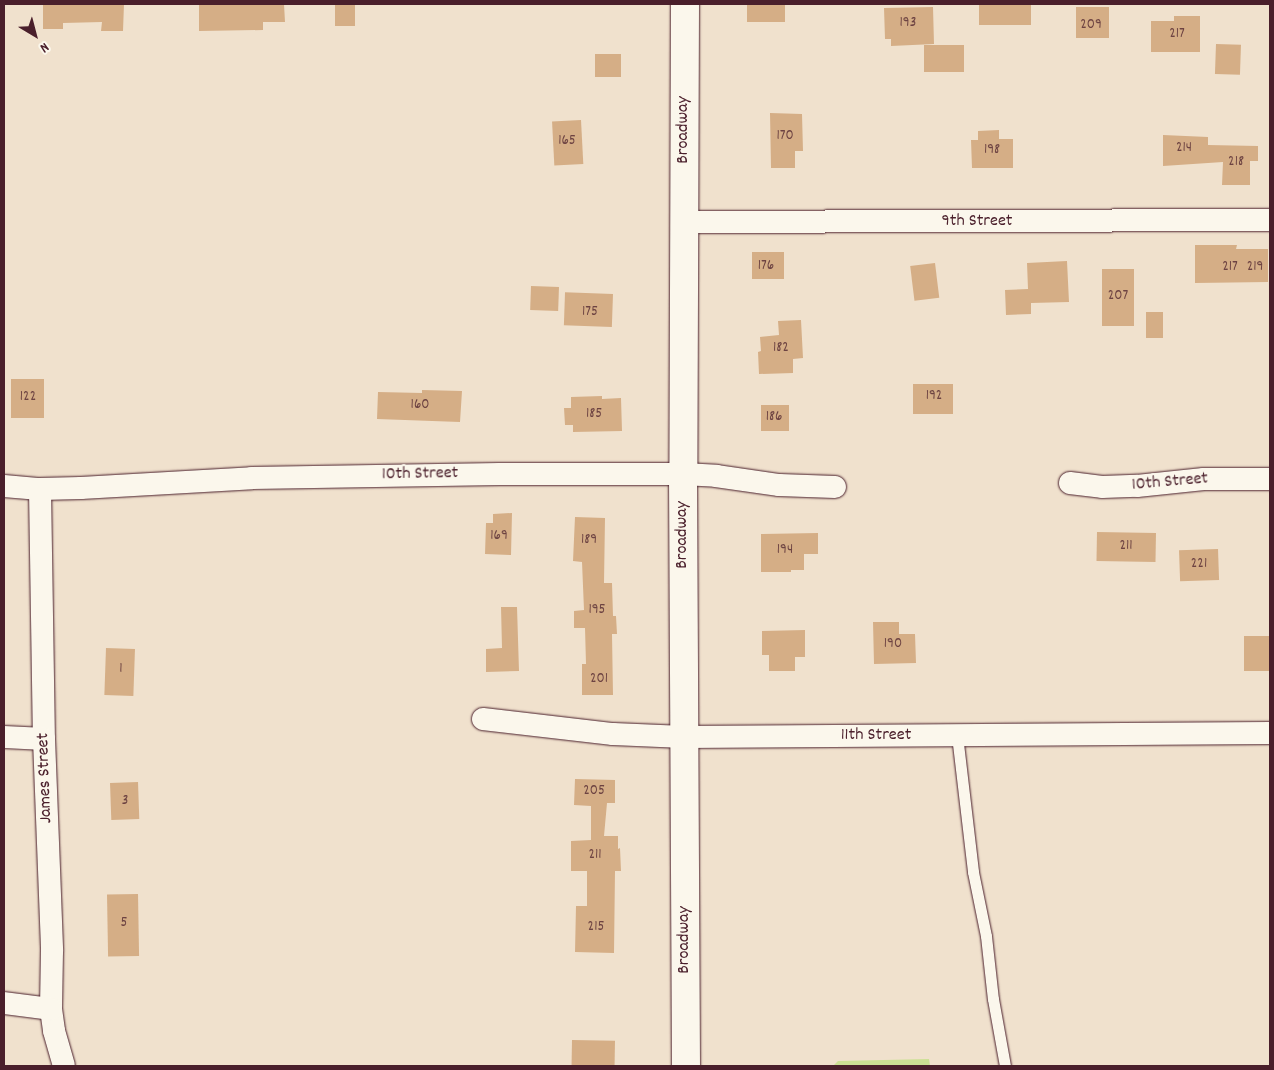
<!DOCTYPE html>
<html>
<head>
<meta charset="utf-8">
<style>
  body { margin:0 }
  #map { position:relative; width:1274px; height:1070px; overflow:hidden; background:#f0e1cd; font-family:Dekko,sans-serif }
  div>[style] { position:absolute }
  .green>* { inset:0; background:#cce094 }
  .building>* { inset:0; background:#d5ae86; transform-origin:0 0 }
  .roads { filter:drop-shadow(0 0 1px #4a1f2b) drop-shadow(0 0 1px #4a1f2b) }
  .service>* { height:11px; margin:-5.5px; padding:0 5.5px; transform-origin:5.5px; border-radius:5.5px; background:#fbf7ec }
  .minor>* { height:22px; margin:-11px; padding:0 11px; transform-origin:11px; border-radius:11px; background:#fbf7ec }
  .tertiary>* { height:28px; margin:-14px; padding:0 14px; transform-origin:14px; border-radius:14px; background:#fbf7ec }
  span { translate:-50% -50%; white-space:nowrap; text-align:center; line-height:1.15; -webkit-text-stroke:4px #fbf7ec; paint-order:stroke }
  .number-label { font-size:15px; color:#6d4342 }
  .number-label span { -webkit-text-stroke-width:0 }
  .street-label { font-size:18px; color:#4a1f2b }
  .frame { position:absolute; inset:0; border:5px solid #4a1f2b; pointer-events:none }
  .north { position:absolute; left:10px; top:10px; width:50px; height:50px; -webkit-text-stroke:4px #fbf7ec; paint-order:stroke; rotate:143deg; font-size:14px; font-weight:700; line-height:20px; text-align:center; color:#4a1f2b }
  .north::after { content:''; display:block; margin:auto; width:18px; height:22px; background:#4a1f2b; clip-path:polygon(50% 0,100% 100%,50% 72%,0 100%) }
</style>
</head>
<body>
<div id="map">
  <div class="green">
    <i style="clip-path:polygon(929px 1059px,930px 1066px,833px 1066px,838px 1061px)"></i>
  </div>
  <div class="building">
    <i style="clip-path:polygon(43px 4px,124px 4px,123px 31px,101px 31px,102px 22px,63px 23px,63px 29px,43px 29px)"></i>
    <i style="clip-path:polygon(199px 4px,284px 4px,285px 22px,263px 22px,263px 30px,199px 31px)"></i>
    <i style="left:335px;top:4px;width:20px;height:22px"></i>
    <i style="left:747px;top:4px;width:38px;height:18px"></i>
    <i style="left:979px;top:4px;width:52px;height:21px"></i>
    <i style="clip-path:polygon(933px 7px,934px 44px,891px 46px,891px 39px,885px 39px,884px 8px)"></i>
    <i style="left:1076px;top:7px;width:33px;height:31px"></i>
    <i style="clip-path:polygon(1174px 16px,1200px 16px,1200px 52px,1151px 52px,1151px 21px,1174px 21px)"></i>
    <i style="left:1216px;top:44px;width:25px;height:30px;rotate:2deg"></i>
    <i style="left:924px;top:45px;width:40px;height:27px"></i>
    <i style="left:595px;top:54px;width:26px;height:23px"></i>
    <i style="clip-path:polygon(770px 113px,802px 114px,803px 151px,795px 151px,795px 168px,771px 168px)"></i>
    <i style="left:581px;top:120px;width:44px;height:29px;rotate:87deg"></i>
    <i style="clip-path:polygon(999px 130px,999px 139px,1013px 139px,1013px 168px,972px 168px,971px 140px,978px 140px,978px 131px)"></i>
    <i style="clip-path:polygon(1163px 135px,1208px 137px,1208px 145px,1258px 146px,1258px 161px,1250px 161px,1250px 185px,1222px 185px,1223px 162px,1163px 166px)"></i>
    <i style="clip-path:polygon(1195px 245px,1237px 245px,1236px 249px,1268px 249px,1268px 282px,1195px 283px)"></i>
    <i style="left:752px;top:252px;width:32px;height:27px"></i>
    <i style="clip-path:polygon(1067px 261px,1069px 302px,1031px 303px,1031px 314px,1006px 315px,1005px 290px,1028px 289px,1027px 263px)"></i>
    <i style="left:935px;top:263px;width:35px;height:25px;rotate:83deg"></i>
    <i style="left:1134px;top:269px;width:57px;height:32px;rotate:90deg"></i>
    <i style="left:531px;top:286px;width:28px;height:24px;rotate:2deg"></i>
    <i style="left:613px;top:294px;width:33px;height:48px;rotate:92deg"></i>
    <i style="left:1146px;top:312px;width:17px;height:26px"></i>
    <i style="clip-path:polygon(801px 320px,803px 358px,793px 359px,793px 373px,759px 374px,758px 352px,761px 351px,760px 337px,779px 335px,778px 321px)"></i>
    <i style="left:11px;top:379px;width:33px;height:39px"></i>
    <i style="left:913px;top:384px;width:40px;height:30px"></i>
    <i style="clip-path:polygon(422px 390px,462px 391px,460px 422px,377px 419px,378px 392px,422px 393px)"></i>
    <i style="clip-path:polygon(602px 396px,602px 399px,621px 398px,622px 431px,573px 432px,573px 425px,565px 425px,564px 408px,571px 408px,571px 397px)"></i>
    <i style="left:761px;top:405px;width:28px;height:26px"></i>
    <i style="clip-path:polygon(512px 513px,511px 555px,485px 554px,486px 523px,493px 523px,493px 514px)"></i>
    <i style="clip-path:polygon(575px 517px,605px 518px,604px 583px,612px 583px,613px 616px,616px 616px,617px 634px,612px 634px,613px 695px,582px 695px,582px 664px,586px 664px,585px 628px,574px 628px,574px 611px,584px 610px,582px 562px,573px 561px)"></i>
    <i style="left:1097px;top:532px;width:59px;height:29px;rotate:1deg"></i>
    <i style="clip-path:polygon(818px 533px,818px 554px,804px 554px,804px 570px,791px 570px,791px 572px,761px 572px,761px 534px)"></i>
    <i style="left:1218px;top:549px;width:31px;height:39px;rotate:88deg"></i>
    <i style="clip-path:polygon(501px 607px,517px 607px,519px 671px,486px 672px,486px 649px,502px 648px)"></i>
    <i style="clip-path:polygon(873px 622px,899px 622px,899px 634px,915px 634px,916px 663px,874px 664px)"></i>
    <i style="clip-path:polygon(805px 630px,805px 657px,795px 657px,795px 671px,769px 671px,769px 655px,762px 655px,762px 631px)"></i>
    <i style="left:1244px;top:636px;width:26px;height:35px"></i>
    <i style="left:106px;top:648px;width:29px;height:47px;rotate:2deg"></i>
    <i style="clip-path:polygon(575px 779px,615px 780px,615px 803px,607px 803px,604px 836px,618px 836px,618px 849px,620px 848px,621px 871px,615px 871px,614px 953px,575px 952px,576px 906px,587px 906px,587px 871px,571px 871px,571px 841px,591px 840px,591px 806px,574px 805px)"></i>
    <i style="left:138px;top:782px;width:37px;height:28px;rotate:88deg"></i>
    <i style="left:138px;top:894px;width:62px;height:31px;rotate:89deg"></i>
    <i style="left:572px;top:1040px;width:43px;height:26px;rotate:1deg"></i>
  </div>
  <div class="roads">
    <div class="service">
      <i style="left:957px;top:735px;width:138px;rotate:83.3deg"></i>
      <i style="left:973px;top:872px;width:65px;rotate:78.5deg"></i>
      <i style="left:986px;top:936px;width:63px;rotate:83.7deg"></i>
      <i style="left:993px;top:999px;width:68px;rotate:79.8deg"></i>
    </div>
    <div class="minor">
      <i style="left:684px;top:222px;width:586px;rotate:-0.2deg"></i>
      <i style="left:1070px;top:483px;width:32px;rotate:7deg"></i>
      <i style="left:1102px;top:487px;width:35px;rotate:-2deg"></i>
      <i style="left:1137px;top:486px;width:67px;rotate:-6deg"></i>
      <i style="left:1204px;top:479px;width:66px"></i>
      <i style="left:4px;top:486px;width:36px;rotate:5deg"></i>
      <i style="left:40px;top:489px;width:41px;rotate:-1.4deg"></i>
      <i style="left:81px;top:488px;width:171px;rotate:-3.3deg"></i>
      <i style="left:252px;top:478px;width:248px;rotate:-0.9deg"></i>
      <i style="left:500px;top:474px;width:183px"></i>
      <i style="left:683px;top:474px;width:33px;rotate:3deg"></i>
      <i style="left:716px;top:476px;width:64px;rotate:8.1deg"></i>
      <i style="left:779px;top:485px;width:56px;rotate:2deg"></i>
      <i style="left:40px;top:489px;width:250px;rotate:89.1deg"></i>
      <i style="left:44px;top:739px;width:212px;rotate:87.8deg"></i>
      <i style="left:52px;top:951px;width:58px;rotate:91deg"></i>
      <i style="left:51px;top:1009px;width:22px;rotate:82deg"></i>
      <i style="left:54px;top:1031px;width:36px;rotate:74deg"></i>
      <i style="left:483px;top:719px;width:131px;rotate:6.6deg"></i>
      <i style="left:613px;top:734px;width:71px;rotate:2.4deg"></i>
      <i style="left:684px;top:737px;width:586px;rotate:-0.39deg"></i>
      <i style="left:4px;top:737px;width:40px;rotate:2.9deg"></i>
      <i style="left:4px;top:1003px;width:47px;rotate:7.3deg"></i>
    </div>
    <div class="tertiary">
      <i style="left:685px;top:4px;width:470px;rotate:90.2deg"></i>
      <i style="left:683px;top:474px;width:592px;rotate:89.71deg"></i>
    </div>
  </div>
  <div class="number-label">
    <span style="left:908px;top:24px">193</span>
    <span style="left:1091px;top:26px">209</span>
    <span style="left:1177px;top:35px">217</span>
    <span style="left:785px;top:137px">170</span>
    <span style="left:567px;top:142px">165</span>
    <span style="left:1184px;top:149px">214</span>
    <span style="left:992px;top:151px">198</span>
    <span style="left:1236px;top:163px">218</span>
    <span style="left:766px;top:267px">176</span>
    <span style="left:1230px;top:268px">217</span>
    <span style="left:1255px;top:268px">219</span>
    <span style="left:1118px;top:297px">207</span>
    <span style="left:590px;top:313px">175</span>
    <span style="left:781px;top:349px">182</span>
    <span style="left:934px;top:397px">192</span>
    <span style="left:28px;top:398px">122</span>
    <span style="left:420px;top:406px">160</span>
    <span style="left:594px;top:415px">185</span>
    <span style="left:774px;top:418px">186</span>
    <span style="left:499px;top:537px">169</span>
    <span style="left:589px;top:541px">189</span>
    <span style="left:1126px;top:547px">211</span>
    <span style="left:785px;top:551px">194</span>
    <span style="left:1199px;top:565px">221</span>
    <span style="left:597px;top:611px">195</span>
    <span style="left:893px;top:645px">190</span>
    <span style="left:121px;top:670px">1</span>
    <span style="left:599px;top:680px">201</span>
    <span style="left:594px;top:792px">205</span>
    <span style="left:125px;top:802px">3</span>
    <span style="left:595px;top:856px">211</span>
    <span style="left:124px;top:924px">5</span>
    <span style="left:596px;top:928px">215</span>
  </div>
  <div class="street-label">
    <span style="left:684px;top:130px;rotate:-90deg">Broadway</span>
    <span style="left:977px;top:222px">9th Street</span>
    <span style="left:420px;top:475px;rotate:-1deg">10th Street</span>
    <span style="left:1170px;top:483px;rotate:-5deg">10th Street</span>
    <span style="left:683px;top:535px;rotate:-90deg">Broadway</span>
    <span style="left:876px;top:736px">11th Street</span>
    <span style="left:46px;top:778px;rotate:-92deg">James Street</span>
    <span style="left:685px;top:940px;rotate:-90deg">Broadway</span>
  </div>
  <div class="frame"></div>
  <div class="north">N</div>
</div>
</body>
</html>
